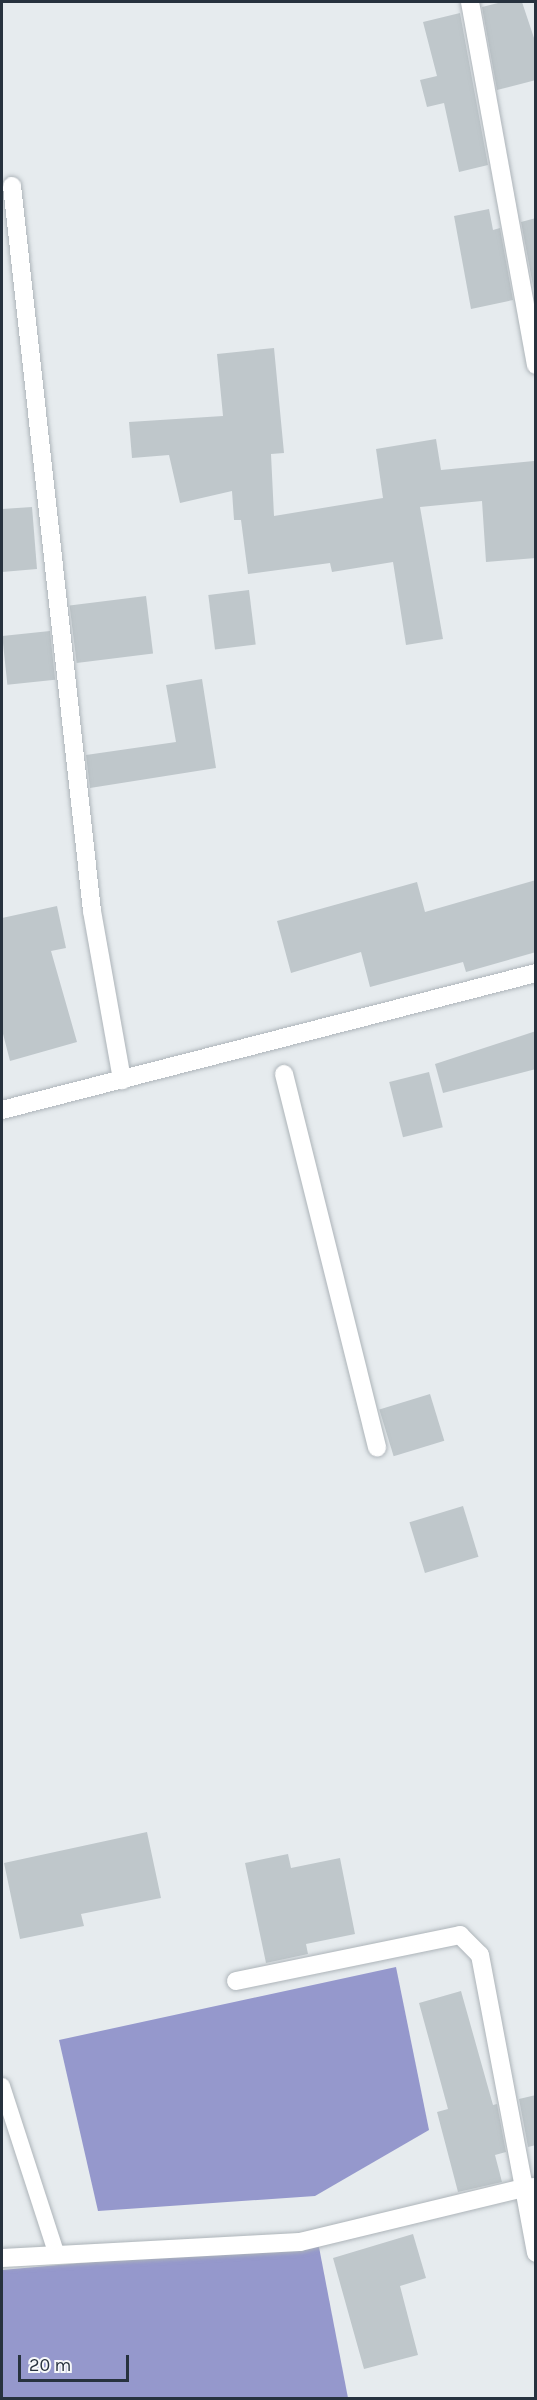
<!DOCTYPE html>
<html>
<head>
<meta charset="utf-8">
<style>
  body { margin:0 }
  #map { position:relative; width:537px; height:2400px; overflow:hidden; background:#e6ebee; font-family:Karla,sans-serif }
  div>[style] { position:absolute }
  .water>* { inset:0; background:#9598cc }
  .building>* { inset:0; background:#bfc7cb; transform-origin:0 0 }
  .roads { filter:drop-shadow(0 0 2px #adb4b9) drop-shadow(0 0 2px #adb4b9) }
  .lane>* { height:16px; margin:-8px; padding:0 8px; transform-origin:8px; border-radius:8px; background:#fff }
  .street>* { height:18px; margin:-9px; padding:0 9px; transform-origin:9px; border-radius:9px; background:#fff }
  .secondary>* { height:18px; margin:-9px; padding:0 9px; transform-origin:9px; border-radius:9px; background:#fff }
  span { translate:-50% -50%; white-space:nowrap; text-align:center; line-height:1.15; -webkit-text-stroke:6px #f7f9fa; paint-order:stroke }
  .frame { position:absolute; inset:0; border:3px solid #27323e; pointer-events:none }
  .scale { position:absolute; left:18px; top:2355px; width:111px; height:27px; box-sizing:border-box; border:3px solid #27323e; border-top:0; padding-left:8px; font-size:18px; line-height:21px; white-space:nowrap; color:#27323e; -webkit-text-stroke:4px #f7f9fa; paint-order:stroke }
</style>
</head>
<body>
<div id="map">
  <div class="water">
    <i style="clip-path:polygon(396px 1967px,429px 2130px,315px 2196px,98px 2211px,59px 2040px)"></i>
    <i style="clip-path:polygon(318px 2242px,348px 2398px,2px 2398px,2px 2270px)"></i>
  </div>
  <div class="building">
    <i style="clip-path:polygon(502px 2px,522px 2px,536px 44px,536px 80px,497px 90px,482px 7px)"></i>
    <i style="clip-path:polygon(460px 13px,488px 165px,459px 172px,444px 103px,427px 107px,420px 80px,437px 76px,423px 22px)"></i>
    <i style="clip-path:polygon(489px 209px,493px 230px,500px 228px,513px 300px,471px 309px,454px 216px)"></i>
    <i style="clip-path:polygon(536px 218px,536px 296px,535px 296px,521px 222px)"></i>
    <i style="clip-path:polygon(274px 348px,284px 453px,271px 454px,274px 516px,383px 498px,376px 449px,436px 439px,441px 470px,534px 461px,536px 558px,486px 562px,482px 501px,420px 507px,443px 639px,406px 645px,393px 562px,332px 572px,330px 563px,248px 574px,241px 520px,234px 520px,232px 491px,180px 503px,169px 455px,132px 458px,129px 422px,223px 416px,217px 354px)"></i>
    <i style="clip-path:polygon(32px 507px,37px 569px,2px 572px,2px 509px)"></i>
    <i style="left:249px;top:590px;width:55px;height:41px;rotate:83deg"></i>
    <i style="left:146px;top:596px;width:58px;height:77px;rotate:83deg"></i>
    <i style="left:50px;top:631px;width:49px;height:48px;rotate:84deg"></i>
    <i style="clip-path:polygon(202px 679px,216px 768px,90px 788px,86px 755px,176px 742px,166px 685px)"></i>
    <i style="clip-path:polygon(536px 880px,536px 952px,466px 972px,463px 962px,370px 987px,361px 952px,291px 973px,277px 921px,417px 882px,425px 912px)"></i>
    <i style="clip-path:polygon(57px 906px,66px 948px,51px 951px,77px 1042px,10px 1061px,2px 1030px,2px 918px)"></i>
    <i style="clip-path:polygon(536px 1031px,536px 1069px,443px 1093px,435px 1064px)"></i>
    <i style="left:429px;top:1072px;width:57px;height:41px;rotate:76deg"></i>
    <i style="left:430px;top:1394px;width:49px;height:53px;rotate:73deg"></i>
    <i style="left:463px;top:1506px;width:53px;height:56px;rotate:73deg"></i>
    <i style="clip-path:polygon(147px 1832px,161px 1898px,81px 1914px,84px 1926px,20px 1939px,4px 1863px)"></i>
    <i style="clip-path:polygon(288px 1854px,291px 1868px,340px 1858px,355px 1934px,306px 1944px,308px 1954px,266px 1963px,245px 1863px)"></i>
    <i style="clip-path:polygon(461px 1991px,493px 2105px,497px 2104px,506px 2152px,495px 2155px,502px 2182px,458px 2192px,437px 2112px,448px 2109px,419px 2003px)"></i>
    <i style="clip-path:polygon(536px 2095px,536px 2145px,528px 2147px,519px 2099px)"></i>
    <i style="clip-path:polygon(413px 2234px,426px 2278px,400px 2286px,418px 2355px,364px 2369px,333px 2258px)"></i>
  </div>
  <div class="roads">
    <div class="lane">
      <i style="left:2px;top:2086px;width:178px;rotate:72deg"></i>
    </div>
    <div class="street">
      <i style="left:470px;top:2px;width:369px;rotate:79.7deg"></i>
      <i style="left:12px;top:186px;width:729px;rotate:83.7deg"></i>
      <i style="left:92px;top:911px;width:172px;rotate:79.9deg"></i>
      <i style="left:284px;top:1074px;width:385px;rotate:76deg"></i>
      <i style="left:236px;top:1981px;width:229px;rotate:-11.6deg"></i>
      <i style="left:460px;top:1935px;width:28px;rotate:45deg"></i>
      <i style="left:480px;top:1955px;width:237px;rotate:79.3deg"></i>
      <i style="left:524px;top:2188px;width:11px;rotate:-5deg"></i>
      <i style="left:2px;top:2258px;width:298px;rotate:-3.1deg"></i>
      <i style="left:300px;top:2242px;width:230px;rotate:-13.6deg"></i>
      <i style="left:524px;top:2188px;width:66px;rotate:79.5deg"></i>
    </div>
    <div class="secondary">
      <i style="left:2px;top:1110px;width:551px;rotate:-14.39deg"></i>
    </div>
  </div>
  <div class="frame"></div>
  <div class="scale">20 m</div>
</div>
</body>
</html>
